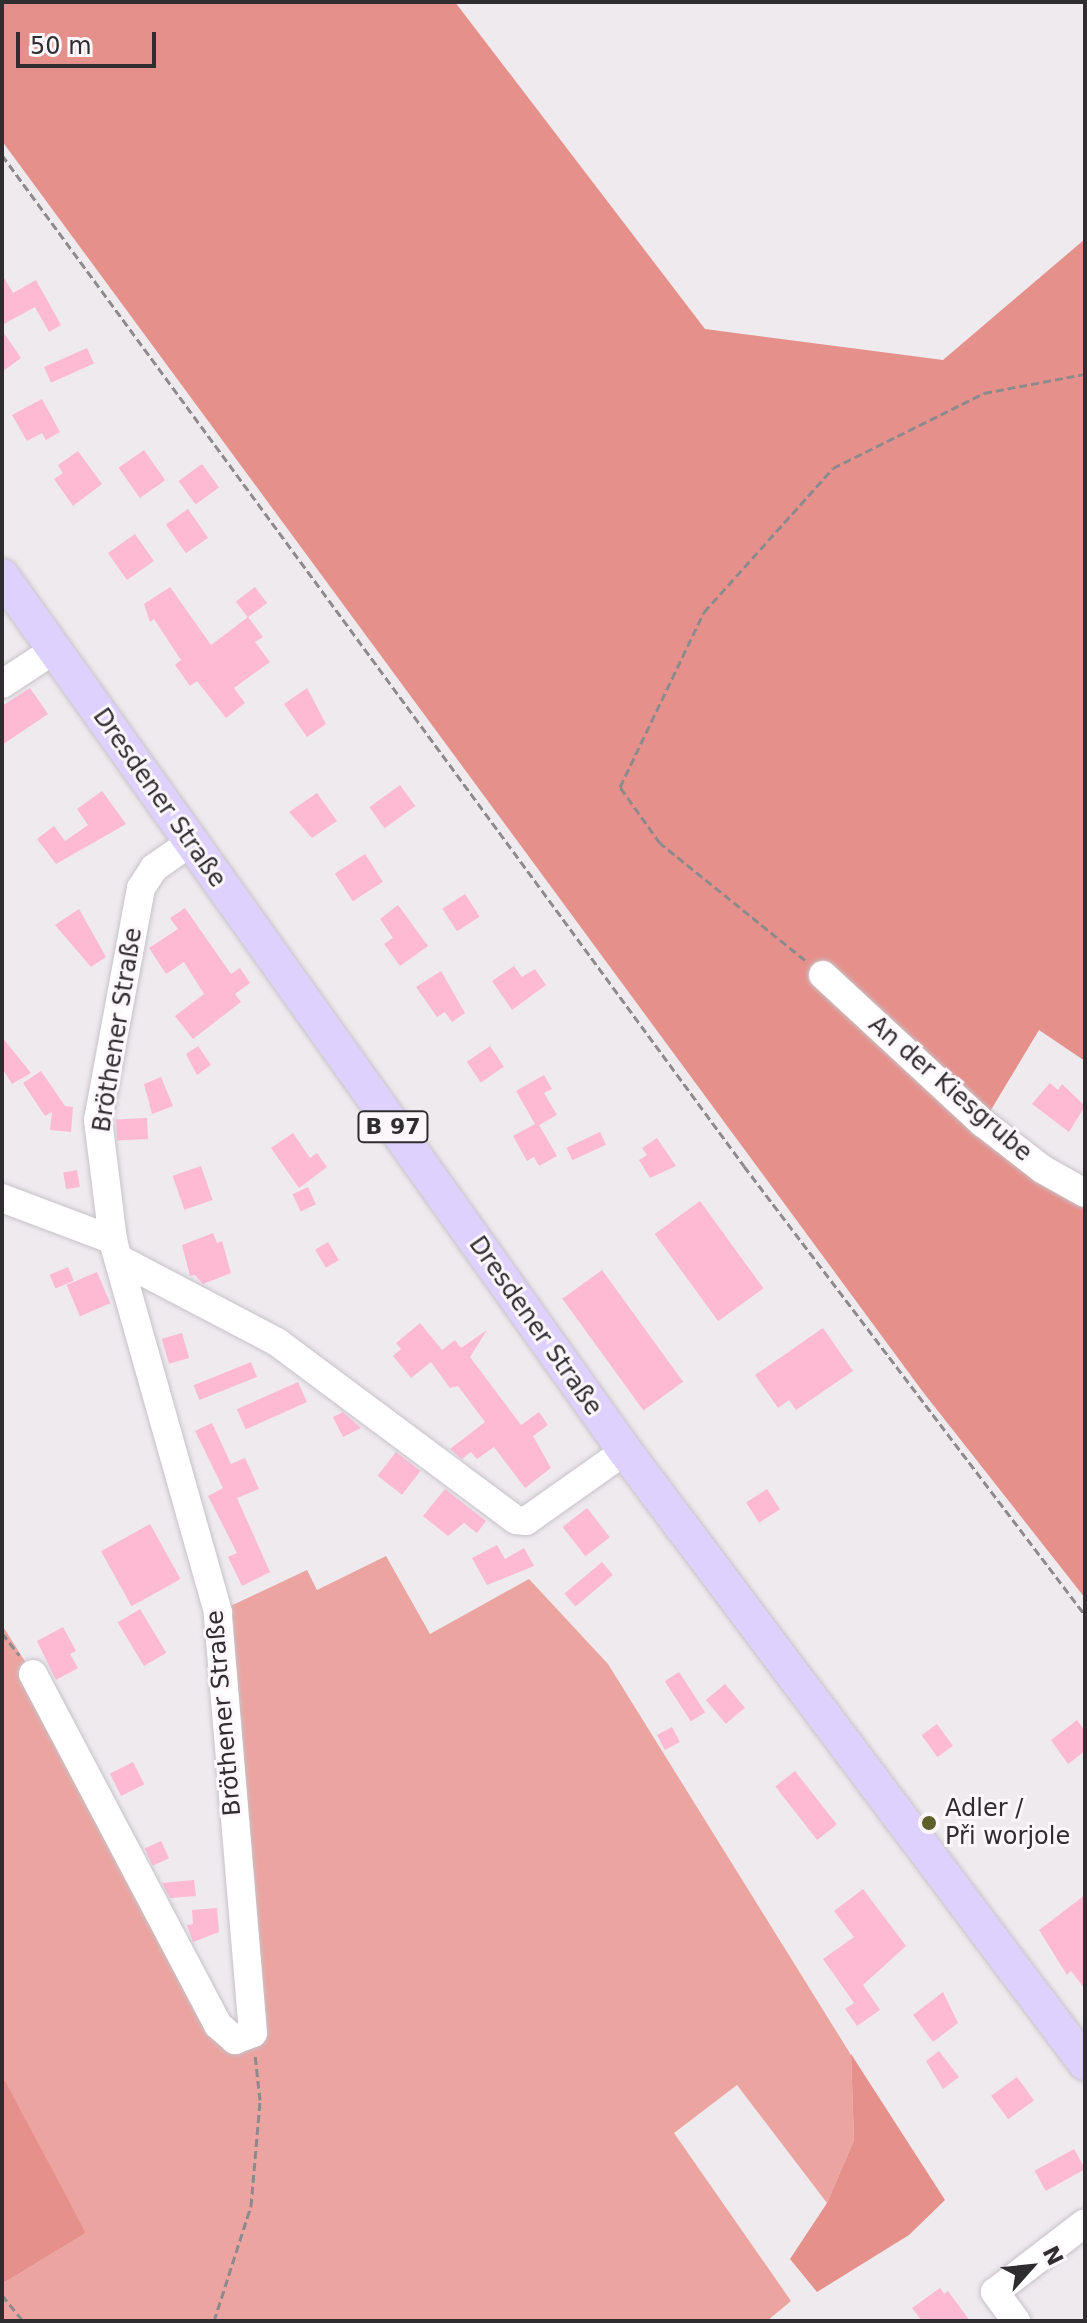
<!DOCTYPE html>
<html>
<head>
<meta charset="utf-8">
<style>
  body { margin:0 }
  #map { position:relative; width:1087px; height:2323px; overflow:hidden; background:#eeeaee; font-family:"DejaVu Sans",sans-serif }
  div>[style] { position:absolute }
  .green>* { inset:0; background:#eca4a0 }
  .forest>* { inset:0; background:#e6908b }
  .building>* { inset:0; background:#feb9d3; transform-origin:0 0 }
  .path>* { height:3px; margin-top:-1.5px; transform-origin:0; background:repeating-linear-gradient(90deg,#8d8a8d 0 8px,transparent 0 12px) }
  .roads { filter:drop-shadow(0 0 2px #c7c2c7) drop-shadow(0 0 2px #c7c2c7) }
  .minor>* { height:28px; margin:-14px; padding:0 14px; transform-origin:14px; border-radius:14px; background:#fff }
  .major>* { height:34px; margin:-17px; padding:0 17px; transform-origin:17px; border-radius:17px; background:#ded1fd }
  .dots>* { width:22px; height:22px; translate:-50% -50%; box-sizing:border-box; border:4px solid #fcf7fb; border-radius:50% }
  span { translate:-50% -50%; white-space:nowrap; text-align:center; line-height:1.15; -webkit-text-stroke:6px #fcf7fb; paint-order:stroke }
  .shield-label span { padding:2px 6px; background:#fcf7fb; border:2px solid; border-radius:6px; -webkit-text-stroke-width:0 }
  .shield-label { font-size:22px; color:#2f2d2f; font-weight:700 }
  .street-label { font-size:24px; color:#2f2d2f }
  .poi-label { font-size:24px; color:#2f2d2f }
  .left { translate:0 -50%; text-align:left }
  .frame { position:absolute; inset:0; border:4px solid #2f2d2f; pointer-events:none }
  .north { position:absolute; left:991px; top:2227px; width:80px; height:80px; -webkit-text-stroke:6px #fcf7fb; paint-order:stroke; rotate:63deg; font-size:22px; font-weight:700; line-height:32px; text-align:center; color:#2f2d2f }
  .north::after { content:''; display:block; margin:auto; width:28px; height:36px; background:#2f2d2f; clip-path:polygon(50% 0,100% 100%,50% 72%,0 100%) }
  .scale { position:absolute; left:16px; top:32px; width:140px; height:36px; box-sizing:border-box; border:4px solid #2f2d2f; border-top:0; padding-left:10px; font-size:24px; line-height:28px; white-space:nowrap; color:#2f2d2f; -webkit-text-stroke:6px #fcf7fb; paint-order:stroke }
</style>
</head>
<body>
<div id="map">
  <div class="green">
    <i style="clip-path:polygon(386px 1556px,430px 1634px,529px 1579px,608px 1664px,851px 2055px,854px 2140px,827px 2203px,737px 2085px,674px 2133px,791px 2301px,767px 2321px,2px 2321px,2px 2284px,86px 2233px,2px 2082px,2px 1625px,33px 1674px,218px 2025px,253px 2033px,218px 1612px,307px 1570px,317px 1590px)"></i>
  </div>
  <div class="forest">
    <i style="clip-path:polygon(2px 2px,455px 2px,705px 329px,943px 360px,1085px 239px,1085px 1061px,1039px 1030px,983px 1123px,1085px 1192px,1085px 1598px,923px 1392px,2px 141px)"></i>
    <i style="clip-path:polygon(851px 2054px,945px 2200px,909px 2235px,817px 2292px,790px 2259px,827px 2203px,854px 2140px)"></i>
    <i style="clip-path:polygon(5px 2081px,86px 2233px,2px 2284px,2px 2082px)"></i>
  </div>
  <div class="building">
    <i style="clip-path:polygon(2px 274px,13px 293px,36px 280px,61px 325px,49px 332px,35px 307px,2px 325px)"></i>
    <i style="clip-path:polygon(2px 330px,21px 358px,2px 372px)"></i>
    <i style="left:87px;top:348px;width:17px;height:47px;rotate:66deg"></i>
    <i style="clip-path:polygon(42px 399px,60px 432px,46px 440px,42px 433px,27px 441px,12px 415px)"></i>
    <i style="left:144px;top:450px;width:37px;height:31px;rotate:55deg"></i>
    <i style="clip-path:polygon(78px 451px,102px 484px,73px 506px,54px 479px,63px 473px,58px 465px)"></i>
    <i style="left:202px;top:464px;width:29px;height:29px;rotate:54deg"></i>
    <i style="left:188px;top:509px;width:35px;height:27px;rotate:55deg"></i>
    <i style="left:135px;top:534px;width:33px;height:33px;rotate:55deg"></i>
    <i style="clip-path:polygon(170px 587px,211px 645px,248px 617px,263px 637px,255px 642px,270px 662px,234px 688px,245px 703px,226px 718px,197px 681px,190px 686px,175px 665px,181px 660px,154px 619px,150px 622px,144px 604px)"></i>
    <i style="left:255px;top:587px;width:20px;height:24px;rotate:53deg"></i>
    <i style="clip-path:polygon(30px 688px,48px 714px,2px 745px,2px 706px)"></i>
    <i style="clip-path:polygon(307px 688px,326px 724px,307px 737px,284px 704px)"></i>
    <i style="left:400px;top:785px;width:26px;height:38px;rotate:54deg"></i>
    <i style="clip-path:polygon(102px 791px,126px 824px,56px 864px,37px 839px,54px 826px,65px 841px,88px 825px,77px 809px)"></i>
    <i style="clip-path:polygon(317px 793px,337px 821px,312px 838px,289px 812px)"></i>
    <i style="left:365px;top:854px;width:33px;height:36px;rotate:57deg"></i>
    <i style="left:465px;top:894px;width:27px;height:27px;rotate:57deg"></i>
    <i style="clip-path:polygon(398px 905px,428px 946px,400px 966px,384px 944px,393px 938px,380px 919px)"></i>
    <i style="clip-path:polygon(185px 908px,231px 974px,240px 968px,250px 983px,235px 994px,241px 1002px,193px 1039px,175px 1016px,204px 994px,184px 962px,166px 974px,149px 948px,178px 929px,170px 918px)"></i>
    <i style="clip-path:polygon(79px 909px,106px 957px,91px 967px,55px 925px)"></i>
    <i style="clip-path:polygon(514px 966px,522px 977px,535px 969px,546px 985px,512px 1010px,492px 981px)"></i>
    <i style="clip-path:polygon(441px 971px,465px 1013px,452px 1022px,445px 1012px,437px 1017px,416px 987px)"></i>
    <i style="clip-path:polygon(2px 1037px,31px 1073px,12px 1084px,2px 1068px)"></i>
    <i style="clip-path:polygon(198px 1046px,211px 1065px,197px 1075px,186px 1054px)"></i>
    <i style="left:490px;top:1046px;width:25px;height:28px;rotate:56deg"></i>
    <i style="clip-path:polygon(41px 1071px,65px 1106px,73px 1107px,71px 1132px,50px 1130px,52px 1112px,45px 1116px,23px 1083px)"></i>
    <i style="clip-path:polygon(544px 1075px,552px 1089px,544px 1093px,557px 1115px,539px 1125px,557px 1156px,539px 1166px,534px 1157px,527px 1161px,513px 1136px,535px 1124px,516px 1091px)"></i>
    <i style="clip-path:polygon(161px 1077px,173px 1106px,152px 1114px,144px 1084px)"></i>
    <i style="clip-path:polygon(1050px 1083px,1058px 1090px,1062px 1084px,1085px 1106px,1069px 1132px,1032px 1104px)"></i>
    <i style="left:147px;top:1118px;width:21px;height:31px;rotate:87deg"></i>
    <i style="left:600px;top:1132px;width:14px;height:37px;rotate:65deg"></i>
    <i style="clip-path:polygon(293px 1133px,310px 1158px,317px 1153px,327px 1167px,299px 1188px,271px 1148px)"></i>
    <i style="clip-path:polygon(657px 1138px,676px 1166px,650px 1178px,639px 1160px,647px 1155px,642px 1148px)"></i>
    <i style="left:201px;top:1166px;width:36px;height:30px;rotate:71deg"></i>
    <i style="left:77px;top:1170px;width:17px;height:14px;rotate:80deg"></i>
    <i style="left:308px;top:1187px;width:19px;height:17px;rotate:65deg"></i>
    <i style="left:700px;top:1201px;width:108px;height:56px;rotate:54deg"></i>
    <i style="clip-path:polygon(213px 1233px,217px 1243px,222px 1241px,231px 1273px,203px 1284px,195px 1275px,190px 1276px,182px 1245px)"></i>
    <i style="left:328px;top:1242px;width:21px;height:15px;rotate:59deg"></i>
    <i style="left:68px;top:1267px;width:15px;height:20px;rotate:67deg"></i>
    <i style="left:602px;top:1270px;width:138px;height:49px;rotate:54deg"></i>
    <i style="left:97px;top:1272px;width:34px;height:33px;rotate:67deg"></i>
    <i style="clip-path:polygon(420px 1323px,442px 1350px,455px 1340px,461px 1348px,487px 1330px,470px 1357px,521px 1425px,539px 1412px,548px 1425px,533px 1436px,551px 1468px,525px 1488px,494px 1447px,477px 1459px,471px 1452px,462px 1459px,450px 1449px,485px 1422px,458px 1386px,450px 1388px,431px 1362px,411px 1378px,393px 1356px,401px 1349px,396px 1343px)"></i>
    <i style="clip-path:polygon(823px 1328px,853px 1371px,796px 1410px,789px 1400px,778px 1408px,755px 1375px)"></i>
    <i style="left:182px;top:1333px;width:26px;height:21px;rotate:74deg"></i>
    <i style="left:251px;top:1362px;width:16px;height:62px;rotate:68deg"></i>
    <i style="left:298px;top:1382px;width:22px;height:67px;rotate:66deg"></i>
    <i style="clip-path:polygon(343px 1412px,361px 1428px,343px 1437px,333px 1417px)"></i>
    <i style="clip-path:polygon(212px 1423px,231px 1464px,245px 1458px,259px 1489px,237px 1498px,270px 1572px,242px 1586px,228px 1557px,237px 1553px,208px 1496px,223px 1488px,195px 1431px)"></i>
    <i style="left:396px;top:1452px;width:31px;height:30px;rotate:38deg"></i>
    <i style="clip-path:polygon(445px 1489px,486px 1521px,477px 1533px,464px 1523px,448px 1536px,423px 1516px)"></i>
    <i style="left:767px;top:1489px;width:24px;height:25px;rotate:57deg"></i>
    <i style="left:587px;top:1508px;width:37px;height:31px;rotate:52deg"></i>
    <i style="left:150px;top:1524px;width:63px;height:56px;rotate:61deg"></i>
    <i style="clip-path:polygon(497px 1545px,505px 1559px,524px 1548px,534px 1566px,487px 1585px,472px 1558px)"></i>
    <i style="left:602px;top:1562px;width:17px;height:49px;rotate:50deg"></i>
    <i style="left:140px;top:1609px;width:51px;height:26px;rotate:59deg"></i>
    <i style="clip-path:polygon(63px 1627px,76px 1651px,70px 1654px,78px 1668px,56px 1680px,37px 1641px)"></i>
    <i style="left:679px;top:1672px;width:48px;height:17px;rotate:57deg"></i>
    <i style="left:725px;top:1684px;width:31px;height:25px;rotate:50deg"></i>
    <i style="clip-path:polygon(1077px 1720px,1085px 1731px,1085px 1751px,1068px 1764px,1051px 1740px)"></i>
    <i style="left:937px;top:1724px;width:27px;height:19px;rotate:54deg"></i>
    <i style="left:672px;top:1727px;width:17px;height:17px;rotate:62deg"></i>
    <i style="left:133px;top:1762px;width:25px;height:26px;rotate:63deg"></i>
    <i style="left:795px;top:1771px;width:68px;height:25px;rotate:52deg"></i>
    <i style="left:161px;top:1841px;width:19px;height:18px;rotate:65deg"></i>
    <i style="clip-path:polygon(194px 1880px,196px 1896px,170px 1898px,162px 1883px)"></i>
    <i style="clip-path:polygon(863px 1889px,906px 1946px,863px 1985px,880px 2010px,857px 2026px,845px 2009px,854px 2003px,823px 1959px,854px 1937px,834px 1911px)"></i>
    <i style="clip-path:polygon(1085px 1895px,1085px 1989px,1071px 1971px,1067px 1975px,1039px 1930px)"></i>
    <i style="clip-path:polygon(217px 1908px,219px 1932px,193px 1942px,187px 1925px,193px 1924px,192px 1910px)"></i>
    <i style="clip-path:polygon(943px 1992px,958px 2023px,933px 2042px,913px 2015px)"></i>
    <i style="clip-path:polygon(939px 2051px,959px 2077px,943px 2089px,926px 2061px)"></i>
    <i style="left:1017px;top:2077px;width:29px;height:32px;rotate:54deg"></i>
    <i style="left:1074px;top:2149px;width:23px;height:45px;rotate:61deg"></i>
    <i style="clip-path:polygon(940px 2288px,944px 2294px,948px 2291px,970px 2321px,922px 2321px,912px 2308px)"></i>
  </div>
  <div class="path">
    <i style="left:2px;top:155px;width:1254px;rotate:53.72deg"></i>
    <i style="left:744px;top:1166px;width:564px;rotate:52.78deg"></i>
    <i style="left:805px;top:960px;width:186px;rotate:-141.1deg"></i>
    <i style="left:660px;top:843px;width:69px;rotate:-125.5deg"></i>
    <i style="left:620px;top:787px;width:194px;rotate:-64.4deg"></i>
    <i style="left:704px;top:612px;width:193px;rotate:-48.1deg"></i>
    <i style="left:833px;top:468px;width:169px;rotate:-26.4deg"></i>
    <i style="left:984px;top:393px;width:103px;rotate:-10.7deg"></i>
    <i style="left:2px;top:1633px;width:28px;rotate:52deg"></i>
    <i style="left:2px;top:2295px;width:33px;rotate:51deg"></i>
    <i style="left:214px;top:2321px;width:121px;rotate:-72.2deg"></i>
    <i style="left:251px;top:2206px;width:106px;rotate:-85.1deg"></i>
    <i style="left:260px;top:2100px;width:45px;rotate:-96.3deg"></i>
  </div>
  <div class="roads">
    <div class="minor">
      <i style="left:2px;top:684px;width:62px;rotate:-33.2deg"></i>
      <i style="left:823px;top:975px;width:218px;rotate:42.8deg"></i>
      <i style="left:983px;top:1123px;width:75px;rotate:37.9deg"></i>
      <i style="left:1042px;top:1169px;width:49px;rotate:29.2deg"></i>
      <i style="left:2px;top:1198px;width:119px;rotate:20.7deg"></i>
      <i style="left:121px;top:1260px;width:176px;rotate:27.7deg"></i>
      <i style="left:277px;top:1342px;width:298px;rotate:36.7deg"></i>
      <i style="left:516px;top:1520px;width:10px;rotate:6deg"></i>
      <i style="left:526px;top:1521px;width:121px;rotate:-35.3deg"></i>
      <i style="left:33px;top:1674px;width:397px;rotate:62.2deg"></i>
      <i style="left:218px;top:2025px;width:23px;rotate:41deg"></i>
      <i style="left:235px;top:2040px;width:19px;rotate:-21deg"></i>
      <i style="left:253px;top:2033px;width:422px;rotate:-94.8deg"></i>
      <i style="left:218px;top:1612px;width:387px;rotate:-105.8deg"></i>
      <i style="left:113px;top:1240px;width:121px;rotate:-97.1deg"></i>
      <i style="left:98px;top:1120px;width:236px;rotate:-79.5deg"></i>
      <i style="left:141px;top:888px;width:24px;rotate:-57deg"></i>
      <i style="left:154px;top:868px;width:45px;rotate:-35.1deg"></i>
      <i style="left:1016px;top:2321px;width:36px;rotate:-126deg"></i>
      <i style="left:995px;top:2292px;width:113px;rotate:-37.5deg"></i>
    </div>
    <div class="major">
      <i style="left:2px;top:576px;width:1074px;rotate:54.55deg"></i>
      <i style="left:625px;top:1451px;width:766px;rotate:53.07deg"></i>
    </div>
  </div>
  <div class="dots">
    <i style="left:929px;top:1823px;background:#5f5f2c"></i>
  </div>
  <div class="shield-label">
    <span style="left:393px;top:1127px">B 97</span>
  </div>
  <div class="street-label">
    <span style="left:159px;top:798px;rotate:55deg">Dresdener Straße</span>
    <span style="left:118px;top:1030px;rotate:-81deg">Bröthener Straße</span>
    <span style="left:950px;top:1089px;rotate:41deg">An der Kiesgrube</span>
    <span style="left:535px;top:1326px;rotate:55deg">Dresdener Straße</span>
    <span style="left:224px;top:1713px;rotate:-95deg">Bröthener Straße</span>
  </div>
  <div class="poi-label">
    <span class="left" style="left:945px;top:1823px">Adler /<br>Při worjole</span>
  </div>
  <div class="frame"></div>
  <div class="north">N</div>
  <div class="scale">50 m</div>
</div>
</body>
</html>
